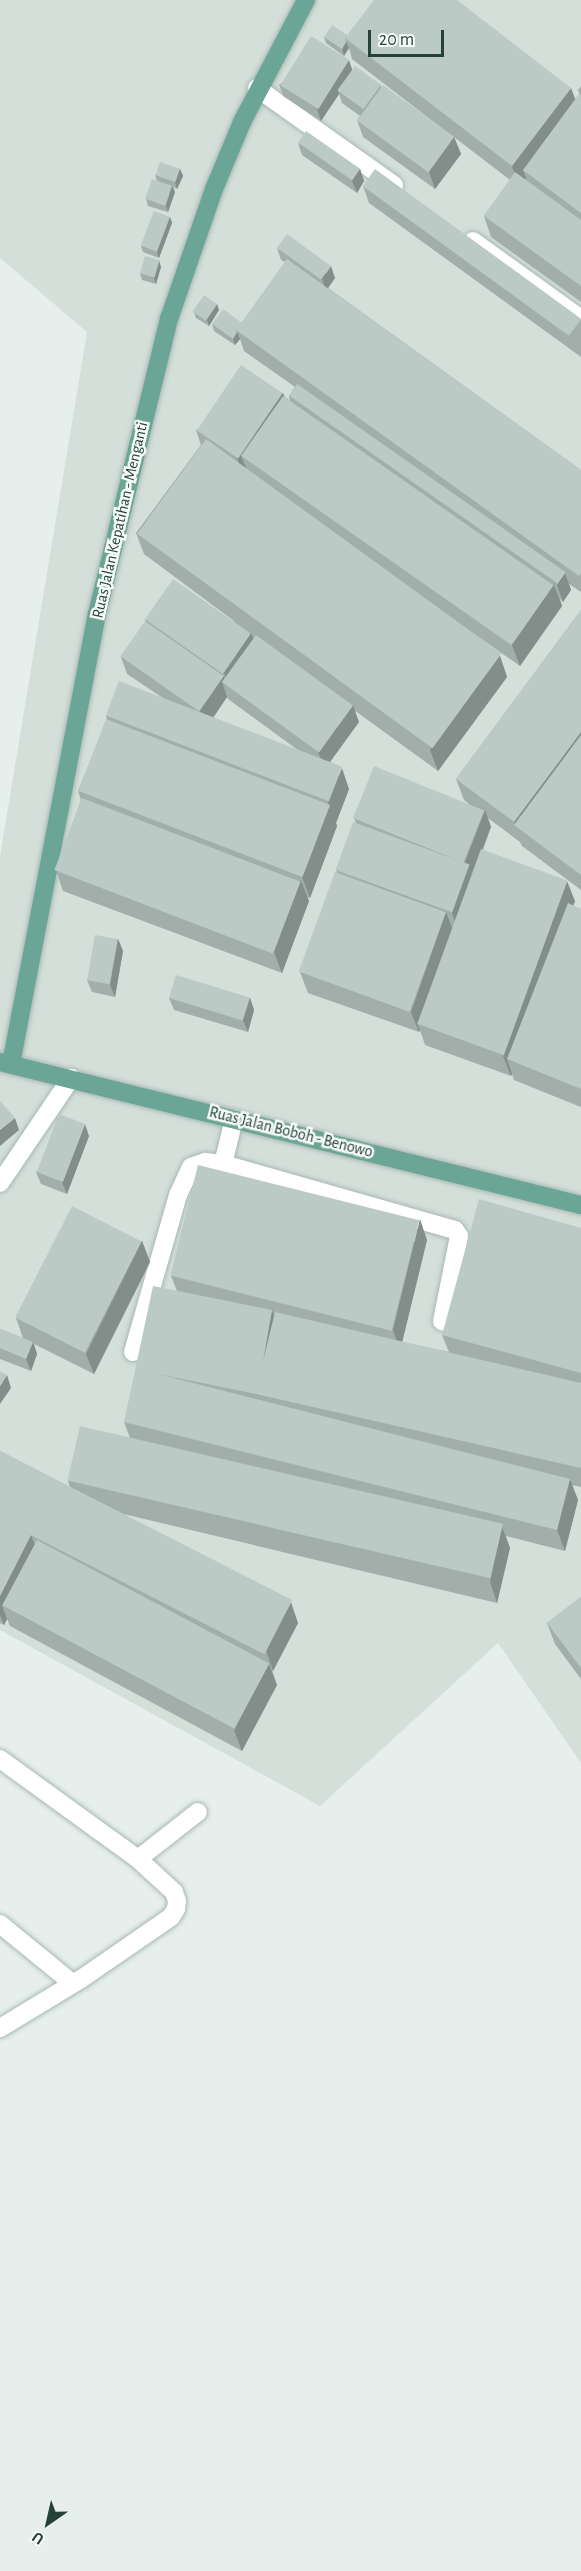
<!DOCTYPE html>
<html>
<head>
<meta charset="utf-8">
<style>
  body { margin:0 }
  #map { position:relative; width:581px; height:2571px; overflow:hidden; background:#e6efeb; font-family:"Alegreya Sans",sans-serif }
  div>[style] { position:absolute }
  .built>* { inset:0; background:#d4dfda }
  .roads { filter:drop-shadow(0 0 2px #a8b8b2) drop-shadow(0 0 2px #a8b8b2) }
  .minor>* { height:18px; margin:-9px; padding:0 9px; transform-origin:9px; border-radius:9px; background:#fff }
  .major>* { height:18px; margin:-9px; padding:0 9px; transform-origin:9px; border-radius:9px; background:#6aa596 }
  .wall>* { inset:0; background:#a1aea9 }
  .shaded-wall>* { inset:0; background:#838d89 }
  .building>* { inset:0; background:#bbcac4; transform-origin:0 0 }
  span { translate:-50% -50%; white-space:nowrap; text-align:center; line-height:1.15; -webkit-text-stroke:5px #f7fbf9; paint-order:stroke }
  .street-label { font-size:16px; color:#24423a }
  .north { position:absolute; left:18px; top:2493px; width:60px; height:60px; -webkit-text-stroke:4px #f7fbf9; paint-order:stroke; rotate:214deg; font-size:16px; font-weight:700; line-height:24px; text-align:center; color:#24423a }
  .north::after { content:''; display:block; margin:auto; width:21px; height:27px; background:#24423a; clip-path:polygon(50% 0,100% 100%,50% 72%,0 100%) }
  .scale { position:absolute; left:368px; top:30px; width:76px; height:27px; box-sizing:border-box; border:3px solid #24423a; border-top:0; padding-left:8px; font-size:18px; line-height:21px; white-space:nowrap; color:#24423a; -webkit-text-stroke:4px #f7fbf9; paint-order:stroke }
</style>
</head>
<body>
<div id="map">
  <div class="built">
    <i style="clip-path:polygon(0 0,581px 0,581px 1763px,498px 1643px,320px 1806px,0 1630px,0 856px,87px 332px,0 258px)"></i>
  </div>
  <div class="roads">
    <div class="minor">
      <i style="left:257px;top:88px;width:168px;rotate:35.3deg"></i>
      <i style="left:473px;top:241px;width:133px;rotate:35.8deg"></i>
      <i style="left:223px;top:1164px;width:46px;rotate:-76.3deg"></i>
      <i style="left:0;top:1183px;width:127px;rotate:-55.9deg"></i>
      <i style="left:133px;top:1352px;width:163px;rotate:-74deg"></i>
      <i style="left:178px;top:1195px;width:31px;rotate:-65deg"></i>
      <i style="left:191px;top:1167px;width:15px;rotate:-20deg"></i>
      <i style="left:205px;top:1162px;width:18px;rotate:6deg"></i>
      <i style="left:223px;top:1164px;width:241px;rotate:15.9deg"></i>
      <i style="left:455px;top:1230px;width:7px;rotate:56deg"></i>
      <i style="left:459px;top:1236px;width:87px;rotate:101.3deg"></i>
      <i style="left:0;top:1759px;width:170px;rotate:35.9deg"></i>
      <i style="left:138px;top:1859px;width:49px;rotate:42.5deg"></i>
      <i style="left:174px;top:1892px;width:9px;rotate:72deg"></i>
      <i style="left:177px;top:1901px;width:8px;rotate:97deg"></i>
      <i style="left:176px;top:1909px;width:9px;rotate:122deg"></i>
      <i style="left:171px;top:1917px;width:109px;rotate:145.4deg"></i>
      <i style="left:81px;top:1979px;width:95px;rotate:148.8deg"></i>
      <i style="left:138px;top:1859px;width:76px;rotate:-38.1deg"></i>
      <i style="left:0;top:1924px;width:93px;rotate:39.3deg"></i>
    </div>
    <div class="major">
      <i style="left:0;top:1062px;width:598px;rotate:13.83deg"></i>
      <i style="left:11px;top:1064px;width:458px;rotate:-79.2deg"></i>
      <i style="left:97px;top:614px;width:304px;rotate:-76.3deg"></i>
      <i style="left:169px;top:319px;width:138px;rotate:-70.9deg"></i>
      <i style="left:214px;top:189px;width:73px;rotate:-67.3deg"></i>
      <i style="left:242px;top:122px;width:138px;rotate:-62.3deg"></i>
    </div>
  </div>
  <div class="wall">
    <i style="clip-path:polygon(347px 35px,575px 99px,580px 95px,578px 90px,581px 86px,581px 302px,491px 237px,484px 216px,510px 180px,454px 137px,461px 154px,435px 189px,363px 137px,357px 120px,360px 116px,342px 103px,339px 94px,321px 121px,283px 96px,279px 84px,352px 70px,381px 85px,381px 87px,452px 136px,352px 59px,349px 48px,344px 56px,326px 43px,324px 37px)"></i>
    <i style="clip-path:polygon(298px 143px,360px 169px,364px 181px,357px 193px,302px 155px)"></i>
    <i style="clip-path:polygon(180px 169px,183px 176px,177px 189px,173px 187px,175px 192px,168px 212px,148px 206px,146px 199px,157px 181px,155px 175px)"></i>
    <i style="clip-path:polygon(363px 186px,581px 320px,581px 357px,369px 203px)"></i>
    <i style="clip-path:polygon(170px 217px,172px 223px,159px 258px,143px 252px,141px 246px)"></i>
    <i style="clip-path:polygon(evenodd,277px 248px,335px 278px,328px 288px,581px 470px,581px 592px,569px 584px,571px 590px,563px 602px,560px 599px,562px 606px,520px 666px,384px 571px,500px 656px,507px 677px,438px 771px,354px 710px,359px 722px,329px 763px,349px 789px,336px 823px,337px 826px,310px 898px,307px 897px,309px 901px,282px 973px,63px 891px,56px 870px,81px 800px,78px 791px,107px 719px,106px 716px,163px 698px,127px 674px,121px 657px,146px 622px,145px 619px,234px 621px,144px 554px,136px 533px,201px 445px,196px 430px,283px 393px,284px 396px,290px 401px,289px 396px,295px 387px,244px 351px,240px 339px,235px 345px,214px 331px,212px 324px,242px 323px,285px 262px,281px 260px,277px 248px,227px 697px,228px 699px,302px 753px,213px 718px,227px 697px)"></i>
    <i style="clip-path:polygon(161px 267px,156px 284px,142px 280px,140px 273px)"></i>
    <i style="clip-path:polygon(217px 304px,219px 310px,209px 326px,196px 318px,194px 312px)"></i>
    <i style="clip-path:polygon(581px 610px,581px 890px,522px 846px,520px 842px,488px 818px,491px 827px,483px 850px,575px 901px,573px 906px,581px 909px,581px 1107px,514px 1080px,512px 1074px,511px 1076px,425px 1045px,420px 1030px,419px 1032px,308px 993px,300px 972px,337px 872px,336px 870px,356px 823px,354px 818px,469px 804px,464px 800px,456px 779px)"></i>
    <i style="clip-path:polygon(118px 939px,123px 951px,115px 997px,92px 992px,87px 980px)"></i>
    <i style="clip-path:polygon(169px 998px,250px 998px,254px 1010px,248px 1032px,174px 1010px)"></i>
    <i style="clip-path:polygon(89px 1136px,67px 1194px,41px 1184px,36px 1172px)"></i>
    <i style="clip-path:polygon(581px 1228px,581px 1487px,572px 1485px,578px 1500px,565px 1551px,506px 1536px,510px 1548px,497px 1603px,119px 1513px,298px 1623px,273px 1671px,272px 1670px,277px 1685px,242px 1751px,10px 1626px,7px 1619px,4px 1625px,0 1623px,0 1451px,70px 1487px,68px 1481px,130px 1438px,124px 1422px,177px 1291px,171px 1276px,427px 1240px,402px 1342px,449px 1352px,442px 1335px)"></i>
    <i style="clip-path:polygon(142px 1241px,150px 1262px,94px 1374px,34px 1344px,37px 1354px,31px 1371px,0 1359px,0 1329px,23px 1338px,16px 1318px)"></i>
    <i style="clip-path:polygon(581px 1597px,581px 1679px,555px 1644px,547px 1623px)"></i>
  </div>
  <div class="shaded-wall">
    <i style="clip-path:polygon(346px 42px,349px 48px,344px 56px,342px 49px)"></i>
    <i style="clip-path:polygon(349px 60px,353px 72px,338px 91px,339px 94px,321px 121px,317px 109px)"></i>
    <i style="clip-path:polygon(571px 88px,579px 109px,523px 170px,526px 178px,519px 187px,512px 166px)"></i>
    <i style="clip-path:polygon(454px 137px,461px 154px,435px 189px,429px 172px)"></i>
    <i style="clip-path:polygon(180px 169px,183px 176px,177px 189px,175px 182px)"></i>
    <i style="clip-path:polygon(360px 169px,364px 181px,357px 193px,352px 181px)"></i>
    <i style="clip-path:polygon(172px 186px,175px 192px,168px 212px,166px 206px)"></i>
    <i style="clip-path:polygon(170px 217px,172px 223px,159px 258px,157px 252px)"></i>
    <i style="clip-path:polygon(159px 260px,161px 267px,156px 284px,154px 278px)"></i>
    <i style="clip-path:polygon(331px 266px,335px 278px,326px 291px,322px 279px)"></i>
    <i style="clip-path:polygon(217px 304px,219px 310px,209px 326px,207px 320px)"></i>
    <i style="clip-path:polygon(237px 332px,240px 339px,235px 345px,233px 339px)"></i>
    <i style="clip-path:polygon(283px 393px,289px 410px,241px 456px,247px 470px,243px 475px,237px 458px)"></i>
    <i style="clip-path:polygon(565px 573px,571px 590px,563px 602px,557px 585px)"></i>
    <i style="clip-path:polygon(554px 585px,562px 606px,520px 666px,512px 645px)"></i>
    <i style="clip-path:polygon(251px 633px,258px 650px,229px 687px,224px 673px)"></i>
    <i style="clip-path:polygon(500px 656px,507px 677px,438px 771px,430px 750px)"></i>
    <i style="clip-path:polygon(224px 676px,228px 686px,222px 682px,227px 697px,206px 728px,200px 711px)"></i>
    <i style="clip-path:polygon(353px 705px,359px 722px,325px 769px,318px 752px)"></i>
    <i style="clip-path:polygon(581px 732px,581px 763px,516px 826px,514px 822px)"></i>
    <i style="clip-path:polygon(342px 768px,349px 789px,336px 823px,337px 826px,310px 898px,302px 877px,329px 806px,328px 803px)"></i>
    <i style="clip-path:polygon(485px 810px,491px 827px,472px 875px,458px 930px,452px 913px,467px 869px,465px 862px)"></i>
    <i style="clip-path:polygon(301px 880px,309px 901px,282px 973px,274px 952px)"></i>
    <i style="clip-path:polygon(567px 881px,575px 901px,516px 1063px,507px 1059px,512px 1074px,511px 1076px,503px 1056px)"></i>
    <i style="clip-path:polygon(446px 912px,454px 933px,417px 1024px,420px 1030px,419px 1032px,411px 1012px)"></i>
    <i style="clip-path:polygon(118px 939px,123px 951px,115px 997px,110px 985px)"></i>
    <i style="clip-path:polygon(250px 998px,254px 1010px,248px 1032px,243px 1020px)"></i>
    <i style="clip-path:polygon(15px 1118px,19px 1130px,0 1146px,0 1130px)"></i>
    <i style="clip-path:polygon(85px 1124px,89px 1136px,67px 1194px,62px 1182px)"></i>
    <i style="clip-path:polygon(420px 1219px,427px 1240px,400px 1351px,393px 1330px)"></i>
    <i style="clip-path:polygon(142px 1241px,150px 1262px,94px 1374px,86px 1354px)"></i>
    <i style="clip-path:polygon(272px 1310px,280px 1331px,263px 1361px)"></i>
    <i style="clip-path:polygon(33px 1342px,37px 1354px,31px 1371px,26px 1359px)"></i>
    <i style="clip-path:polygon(7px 1375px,11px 1388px,0 1404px,0 1386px)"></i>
    <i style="clip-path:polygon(570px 1479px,578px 1500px,565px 1551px,557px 1530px)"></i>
    <i style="clip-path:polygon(502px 1527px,510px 1548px,497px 1603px,490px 1582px)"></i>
    <i style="clip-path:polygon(31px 1535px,39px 1556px,2px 1605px,7px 1619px,4px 1625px,0 1615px,0 1596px)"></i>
    <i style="clip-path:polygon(291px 1602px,298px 1623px,273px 1671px,266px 1650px)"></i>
    <i style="clip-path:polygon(269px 1664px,277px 1685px,242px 1751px,234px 1730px)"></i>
  </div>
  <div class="building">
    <i style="clip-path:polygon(374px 0,457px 0,571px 88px,512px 166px,345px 38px)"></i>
    <i style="clip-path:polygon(332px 25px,347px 35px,345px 38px,346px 42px,342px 49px,324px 37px)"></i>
    <i style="left:311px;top:36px;width:45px;height:58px;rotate:32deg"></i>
    <i style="left:355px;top:66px;width:32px;height:30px;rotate:36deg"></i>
    <i style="left:383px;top:85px;width:88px;height:44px;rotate:36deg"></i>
    <i style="clip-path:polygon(579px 94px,581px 95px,581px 213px,523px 170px)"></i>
    <i style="left:306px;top:131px;width:66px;height:14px;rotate:35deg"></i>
    <i style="left:160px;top:162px;width:21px;height:14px;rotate:19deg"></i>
    <i style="left:375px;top:169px;width:255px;height:21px;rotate:36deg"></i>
    <i style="clip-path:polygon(515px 172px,581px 220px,581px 286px,484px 216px)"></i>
    <i style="left:152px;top:179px;width:21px;height:21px;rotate:19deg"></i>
    <i style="left:154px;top:211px;width:17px;height:37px;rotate:21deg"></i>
    <i style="left:287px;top:234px;width:54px;height:17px;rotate:36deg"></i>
    <i style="left:145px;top:256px;width:15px;height:18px;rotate:16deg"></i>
    <i style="clip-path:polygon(287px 259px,581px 470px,581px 573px,579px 576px,236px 330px)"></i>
    <i style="left:204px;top:295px;width:16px;height:20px;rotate:35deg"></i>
    <i style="clip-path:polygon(223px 309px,242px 323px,236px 330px,237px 332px,233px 339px,212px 324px)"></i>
    <i style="left:241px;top:365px;width:50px;height:79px;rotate:34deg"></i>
    <i style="left:297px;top:384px;width:328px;height:14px;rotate:35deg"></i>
    <i style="left:283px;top:396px;width:330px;height:73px;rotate:35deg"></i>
    <i style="left:206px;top:439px;width:365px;height:117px;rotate:36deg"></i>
    <i style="left:173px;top:579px;width:95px;height:49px;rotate:35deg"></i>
    <i style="clip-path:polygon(581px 610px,581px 732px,514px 822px,456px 779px)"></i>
    <i style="left:145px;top:621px;width:96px;height:43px;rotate:35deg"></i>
    <i style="left:256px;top:635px;width:120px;height:58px;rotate:36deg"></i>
    <i style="left:119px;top:681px;width:239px;height:37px;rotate:21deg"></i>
    <i style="left:106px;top:719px;width:240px;height:77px;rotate:21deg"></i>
    <i style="clip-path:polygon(581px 735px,581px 875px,514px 825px)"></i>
    <i style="left:374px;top:766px;width:119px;height:56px;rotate:22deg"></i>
    <i style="left:82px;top:798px;width:234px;height:77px;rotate:21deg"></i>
    <i style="left:353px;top:822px;width:124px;height:51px;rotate:20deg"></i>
    <i style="left:481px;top:849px;width:92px;height:186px;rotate:20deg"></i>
    <i style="left:335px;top:872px;width:118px;height:106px;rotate:20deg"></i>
    <i style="clip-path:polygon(568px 903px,581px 909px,581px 1089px,507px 1059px)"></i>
    <i style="left:95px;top:935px;width:23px;height:46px;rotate:10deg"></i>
    <i style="left:176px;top:975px;width:77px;height:24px;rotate:17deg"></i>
    <i style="clip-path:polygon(0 1101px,15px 1118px,0 1130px)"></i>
    <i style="left:59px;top:1114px;width:28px;height:62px;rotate:21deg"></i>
    <i style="left:198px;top:1165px;width:228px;height:114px;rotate:14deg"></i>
    <i style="clip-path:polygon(479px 1199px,581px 1228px,581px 1373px,442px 1335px)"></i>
    <i style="left:72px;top:1206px;width:78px;height:125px;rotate:27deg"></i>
    <i style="clip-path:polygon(153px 1286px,272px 1310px,263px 1361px,275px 1312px,581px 1383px,581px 1468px,256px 1394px,158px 1374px,570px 1479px,557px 1530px,124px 1422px)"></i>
    <i style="clip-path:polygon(0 1329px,33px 1342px,26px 1359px,0 1348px)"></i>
    <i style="clip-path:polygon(0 1371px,7px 1375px,0 1386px)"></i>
    <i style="left:80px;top:1426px;width:434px;height:56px;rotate:13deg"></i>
    <i style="left:0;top:1451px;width:328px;height:61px;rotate:27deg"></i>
    <i style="clip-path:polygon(0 1519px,31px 1535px,0 1596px)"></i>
    <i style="left:37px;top:1540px;width:263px;height:74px;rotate:28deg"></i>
    <i style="clip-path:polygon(581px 1597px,581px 1668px,547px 1623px)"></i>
  </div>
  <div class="street-label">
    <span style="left:120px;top:520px;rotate:-77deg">Ruas Jalan Kepatihan - Menganti</span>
    <span style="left:291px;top:1132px;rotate:14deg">Ruas Jalan Boboh - Benowo</span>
  </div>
  <div class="north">U</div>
  <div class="scale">20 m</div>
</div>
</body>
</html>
